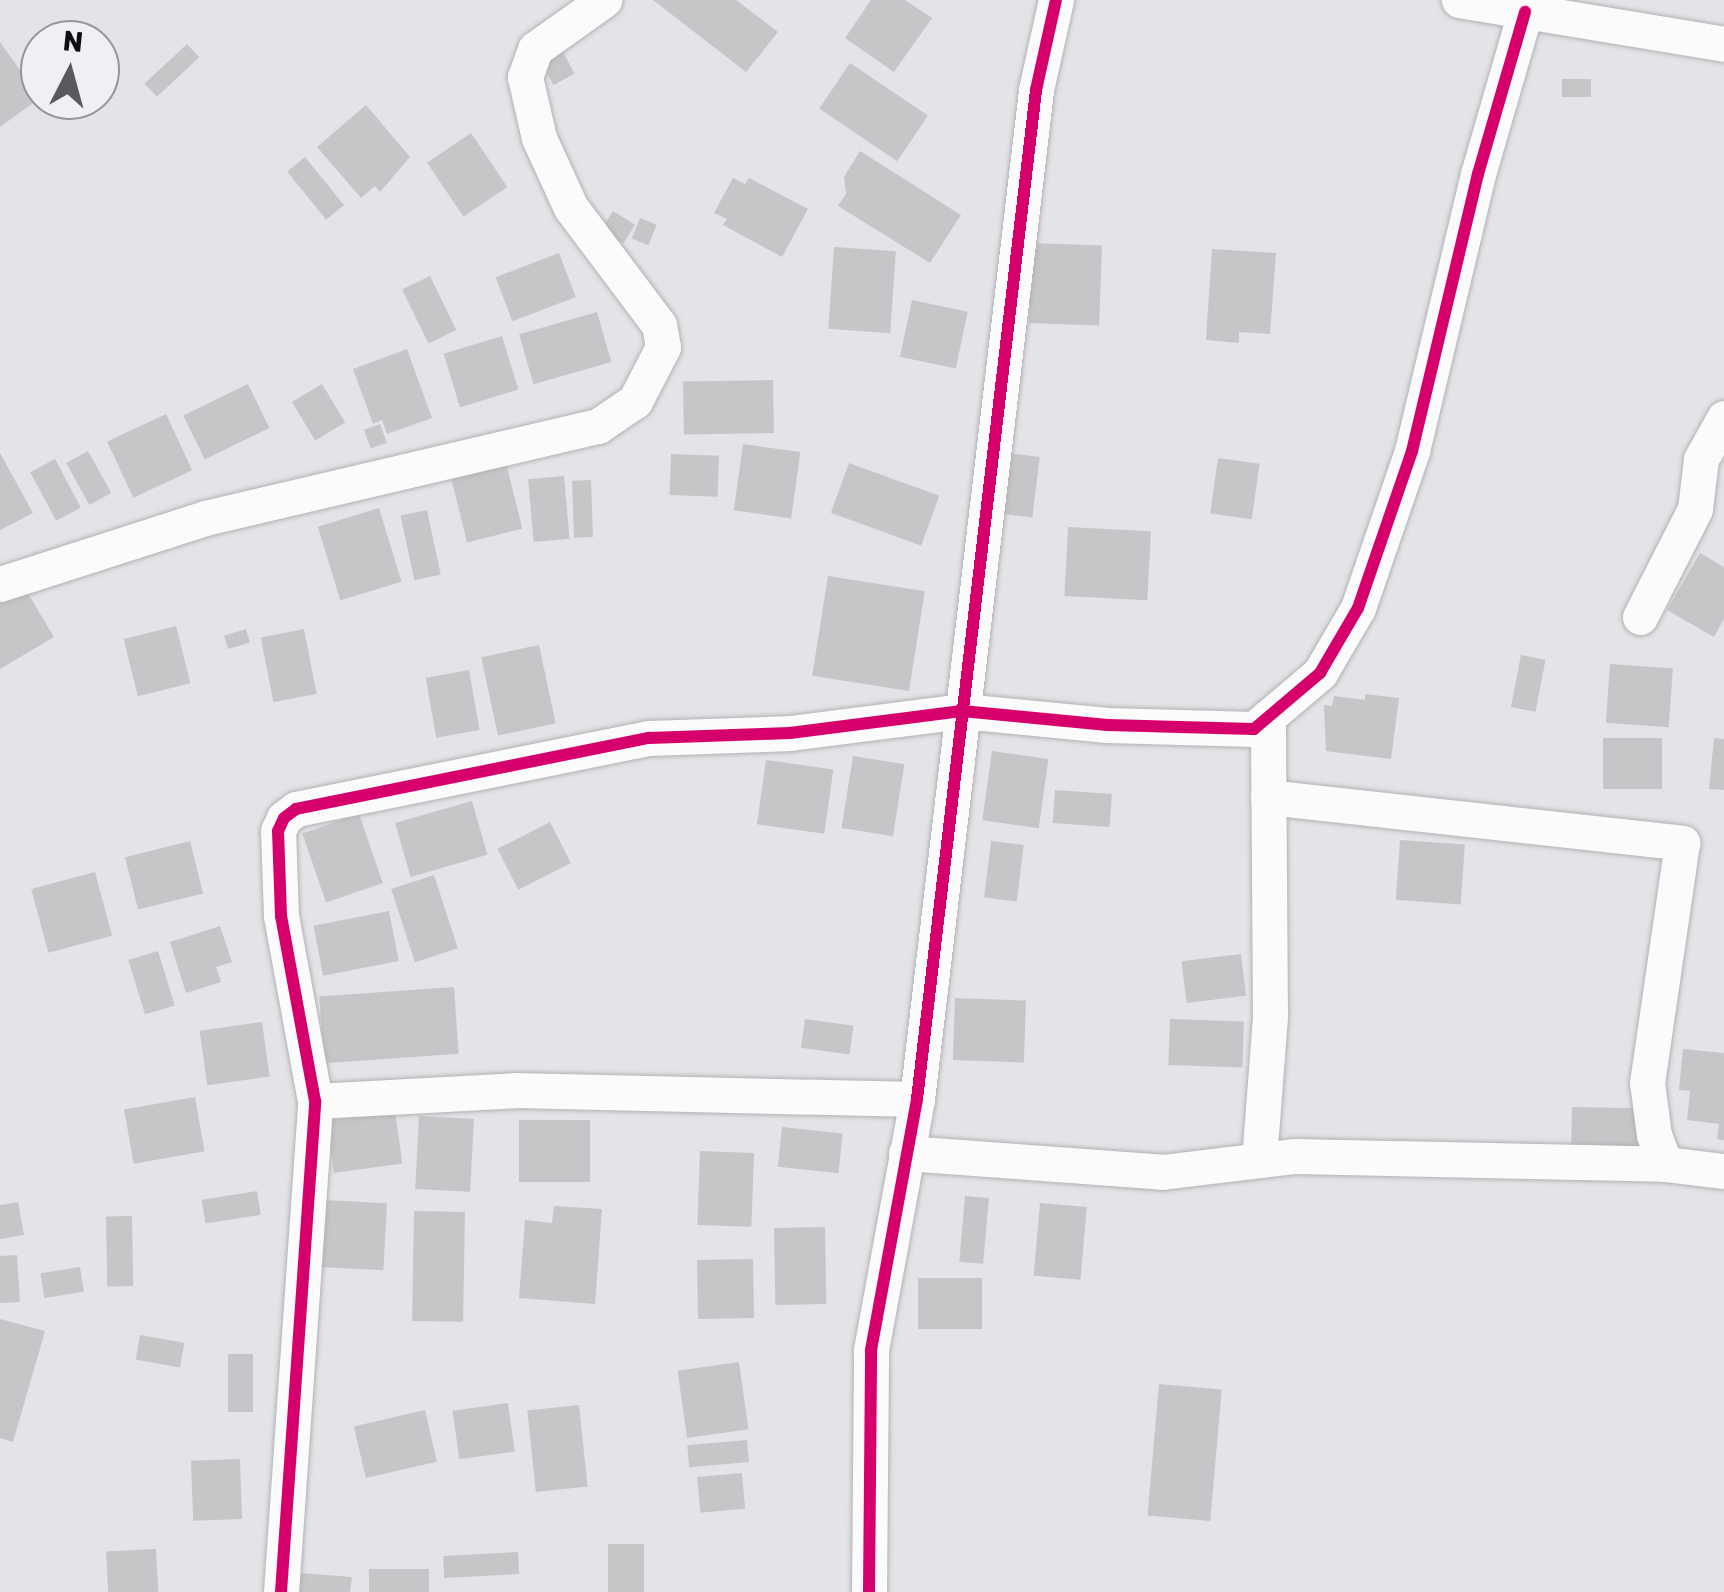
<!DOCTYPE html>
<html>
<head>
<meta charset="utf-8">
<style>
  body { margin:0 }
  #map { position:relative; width:1724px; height:1592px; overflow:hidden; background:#e3e4e7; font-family:Rubik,sans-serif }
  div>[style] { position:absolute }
  .building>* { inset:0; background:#c5c6c8; transform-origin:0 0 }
  .roads { filter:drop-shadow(0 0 2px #b2b2b4) drop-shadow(0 0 2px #b2b2b4) }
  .minor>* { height:35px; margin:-17.5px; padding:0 17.5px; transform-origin:17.5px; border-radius:17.5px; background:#fbfbfb }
  .cycleway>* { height:12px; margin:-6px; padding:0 6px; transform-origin:6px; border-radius:6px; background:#d6006c }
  span { translate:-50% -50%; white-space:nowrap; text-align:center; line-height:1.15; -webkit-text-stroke:10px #eef0f6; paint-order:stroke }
  .north { position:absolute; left:20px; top:20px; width:100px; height:100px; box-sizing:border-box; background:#eef0f6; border:2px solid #95969a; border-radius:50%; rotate:6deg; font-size:28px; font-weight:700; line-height:40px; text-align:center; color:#0f0f11 }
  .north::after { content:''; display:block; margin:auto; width:35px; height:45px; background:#595a5c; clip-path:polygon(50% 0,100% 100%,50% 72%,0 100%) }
</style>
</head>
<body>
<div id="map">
  <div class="building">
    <i style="clip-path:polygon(653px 0,736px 0,778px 32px,746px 72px)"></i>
    <i style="clip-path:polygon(871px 0,905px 0,932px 18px,894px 72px,845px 38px)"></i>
    <i style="clip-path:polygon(0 42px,40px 98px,0 127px)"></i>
    <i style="left:187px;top:44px;width:18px;height:58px;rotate:47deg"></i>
    <i style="left:562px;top:50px;width:27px;height:24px;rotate:62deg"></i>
    <i style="left:850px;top:63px;width:94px;height:55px;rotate:34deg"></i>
    <i style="left:1562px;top:79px;width:29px;height:18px"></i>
    <i style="clip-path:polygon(366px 105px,410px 157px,380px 192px,375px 186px,361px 198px,317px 147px)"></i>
    <i style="left:471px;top:133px;width:65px;height:53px;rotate:56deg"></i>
    <i style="clip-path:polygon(860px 151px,961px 215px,930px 263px,838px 206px,846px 194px,844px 177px)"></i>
    <i style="left:305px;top:157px;width:62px;height:23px;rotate:51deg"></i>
    <i style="clip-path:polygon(733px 178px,745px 184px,749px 178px,808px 209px,782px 257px,723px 225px,727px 219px,714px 213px)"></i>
    <i style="left:613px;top:211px;width:26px;height:22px;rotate:32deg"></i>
    <i style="left:640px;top:218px;width:18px;height:22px;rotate:22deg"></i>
    <i style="left:1032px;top:243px;width:70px;height:80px;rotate:2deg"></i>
    <i style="left:834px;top:247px;width:62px;height:82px;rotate:4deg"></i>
    <i style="clip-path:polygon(1212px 249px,1276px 253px,1270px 334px,1239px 332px,1239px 343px,1206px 340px)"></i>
    <i style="left:559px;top:253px;width:47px;height:68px;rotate:69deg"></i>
    <i style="left:430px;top:276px;width:60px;height:31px;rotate:64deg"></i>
    <i style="left:912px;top:300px;width:57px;height:58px;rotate:12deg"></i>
    <i style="left:597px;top:312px;width:52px;height:81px;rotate:74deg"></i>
    <i style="left:502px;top:336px;width:56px;height:61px;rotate:73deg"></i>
    <i style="clip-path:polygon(407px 349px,432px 418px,387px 434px,382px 420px,373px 424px,353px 369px)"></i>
    <i style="left:773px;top:380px;width:53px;height:90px;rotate:89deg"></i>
    <i style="left:248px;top:384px;width:49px;height:72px;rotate:64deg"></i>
    <i style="left:322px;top:384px;width:45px;height:35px;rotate:59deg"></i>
    <i style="left:166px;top:414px;width:62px;height:65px;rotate:65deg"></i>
    <i style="left:380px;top:424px;width:20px;height:17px;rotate:70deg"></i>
    <i style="left:743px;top:444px;width:58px;height:67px;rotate:8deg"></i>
    <i style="left:88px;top:451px;width:48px;height:25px;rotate:61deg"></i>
    <i style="clip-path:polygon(0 453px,33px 513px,0 530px)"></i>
    <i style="left:1008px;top:453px;width:32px;height:61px;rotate:7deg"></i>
    <i style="left:671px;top:454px;width:48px;height:41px;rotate:2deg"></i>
    <i style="left:504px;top:455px;width:76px;height:57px;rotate:76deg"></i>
    <i style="left:1218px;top:458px;width:42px;height:56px;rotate:8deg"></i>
    <i style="left:55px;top:459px;width:55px;height:28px;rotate:62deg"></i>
    <i style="left:849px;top:463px;width:96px;height:53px;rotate:20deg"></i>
    <i style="left:564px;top:476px;width:63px;height:36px;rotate:85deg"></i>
    <i style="left:591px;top:480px;width:57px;height:19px;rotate:88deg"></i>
    <i style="left:379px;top:508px;width:77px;height:64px;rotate:73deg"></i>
    <i style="left:427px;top:510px;width:66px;height:27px;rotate:78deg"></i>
    <i style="left:1068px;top:527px;width:83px;height:69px;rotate:3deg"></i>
    <i style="clip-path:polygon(1700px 553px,1724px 567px,1724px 619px,1714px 637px,1667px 610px)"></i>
    <i style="left:828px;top:576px;width:98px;height:101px;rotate:9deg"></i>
    <i style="clip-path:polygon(20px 580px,54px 637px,0 669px,0 592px)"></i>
    <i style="left:176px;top:626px;width:59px;height:54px;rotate:76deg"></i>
    <i style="left:246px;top:629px;width:14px;height:23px;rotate:73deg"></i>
    <i style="left:304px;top:629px;width:66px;height:44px;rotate:79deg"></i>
    <i style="left:539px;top:645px;width:80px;height:59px;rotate:78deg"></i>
    <i style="left:1521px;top:655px;width:25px;height:53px;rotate:11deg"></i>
    <i style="left:1610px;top:664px;width:63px;height:59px;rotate:4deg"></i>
    <i style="left:469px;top:670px;width:61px;height:44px;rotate:80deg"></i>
    <i style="clip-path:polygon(1365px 694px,1399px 698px,1391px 759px,1326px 751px,1324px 705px,1332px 706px,1334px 696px,1365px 700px)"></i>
    <i style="left:1603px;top:738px;width:59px;height:51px"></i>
    <i style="clip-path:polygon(1714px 738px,1724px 739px,1724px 790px,1709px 789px)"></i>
    <i style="left:992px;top:751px;width:57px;height:70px;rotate:8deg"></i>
    <i style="left:853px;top:756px;width:52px;height:73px;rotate:9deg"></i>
    <i style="left:766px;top:760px;width:68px;height:65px;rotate:8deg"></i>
    <i style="left:1055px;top:790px;width:57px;height:33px;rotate:4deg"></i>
    <i style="left:472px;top:801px;width:56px;height:80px;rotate:74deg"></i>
    <i style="left:359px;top:814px;width:73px;height:60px;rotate:71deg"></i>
    <i style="left:550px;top:822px;width:46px;height:59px;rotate:63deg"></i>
    <i style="left:1400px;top:840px;width:65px;height:60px;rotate:4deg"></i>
    <i style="left:190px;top:841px;width:54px;height:67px;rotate:76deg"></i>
    <i style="left:991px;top:841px;width:33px;height:57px;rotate:7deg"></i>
    <i style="left:95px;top:872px;width:66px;height:66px;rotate:75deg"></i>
    <i style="left:434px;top:875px;width:77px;height:45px;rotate:72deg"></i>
    <i style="left:389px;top:911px;width:51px;height:77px;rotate:79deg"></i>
    <i style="clip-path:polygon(220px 926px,232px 962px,216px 967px,221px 982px,186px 993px,170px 942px)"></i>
    <i style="left:158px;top:951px;width:57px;height:31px;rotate:73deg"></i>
    <i style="left:1241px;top:954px;width:42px;height:60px;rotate:83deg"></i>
    <i style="left:454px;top:987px;width:67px;height:135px;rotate:86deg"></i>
    <i style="left:955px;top:998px;width:71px;height:62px;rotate:2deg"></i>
    <i style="left:805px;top:1019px;width:49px;height:29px;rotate:8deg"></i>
    <i style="left:1170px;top:1019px;width:74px;height:46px;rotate:2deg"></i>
    <i style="left:262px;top:1022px;width:55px;height:63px;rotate:82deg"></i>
    <i style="clip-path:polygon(1683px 1049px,1724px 1053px,1724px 1140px,1717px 1139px,1719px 1124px,1687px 1120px,1690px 1091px,1679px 1090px)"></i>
    <i style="left:195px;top:1097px;width:55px;height:72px;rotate:80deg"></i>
    <i style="left:1572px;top:1107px;width:68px;height:38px;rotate:1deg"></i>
    <i style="left:395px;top:1111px;width:53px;height:69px;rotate:82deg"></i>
    <i style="left:419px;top:1116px;width:55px;height:73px;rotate:3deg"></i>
    <i style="left:590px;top:1120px;width:62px;height:71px;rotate:90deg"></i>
    <i style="left:782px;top:1127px;width:61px;height:40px;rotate:6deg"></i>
    <i style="left:700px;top:1151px;width:54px;height:74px;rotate:2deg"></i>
    <i style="left:257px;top:1191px;width:24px;height:56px;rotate:81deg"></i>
    <i style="left:965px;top:1196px;width:24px;height:66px;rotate:5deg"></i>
    <i style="left:323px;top:1200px;width:64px;height:67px;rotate:3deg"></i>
    <i style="clip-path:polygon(18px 1202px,24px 1235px,0 1239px,0 1205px)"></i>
    <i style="left:1040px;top:1203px;width:47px;height:73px;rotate:5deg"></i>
    <i style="clip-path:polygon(554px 1206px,602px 1209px,595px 1304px,519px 1298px,525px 1220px,552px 1223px)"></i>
    <i style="left:414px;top:1211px;width:51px;height:110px;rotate:1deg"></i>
    <i style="left:132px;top:1216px;width:70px;height:26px;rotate:89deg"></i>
    <i style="left:825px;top:1227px;width:77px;height:51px;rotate:89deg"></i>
    <i style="clip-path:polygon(17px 1255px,20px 1302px,0 1303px,0 1256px)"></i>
    <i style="left:753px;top:1259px;width:59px;height:56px;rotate:89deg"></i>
    <i style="left:80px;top:1267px;width:25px;height:40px;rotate:81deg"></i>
    <i style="left:918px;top:1278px;width:64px;height:51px"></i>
    <i style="clip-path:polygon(0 1319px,45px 1331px,13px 1442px,0 1438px)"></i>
    <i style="left:140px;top:1335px;width:45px;height:25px;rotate:10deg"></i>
    <i style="left:228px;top:1354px;width:25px;height:58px"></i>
    <i style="left:739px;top:1362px;width:68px;height:62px;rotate:82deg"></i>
    <i style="left:1159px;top:1384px;width:63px;height:132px;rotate:5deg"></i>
    <i style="left:508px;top:1403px;width:49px;height:56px;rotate:82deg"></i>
    <i style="left:579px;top:1405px;width:82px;height:52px;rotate:84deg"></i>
    <i style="left:425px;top:1410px;width:53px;height:73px;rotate:77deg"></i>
    <i style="left:747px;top:1440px;width:22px;height:60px;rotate:85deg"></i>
    <i style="left:240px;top:1459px;width:60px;height:49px;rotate:88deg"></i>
    <i style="left:742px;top:1473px;width:36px;height:45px;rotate:85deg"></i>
    <i style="left:608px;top:1544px;width:36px;height:48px"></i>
    <i style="left:156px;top:1549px;width:43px;height:50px;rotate:87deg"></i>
    <i style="left:518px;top:1552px;width:22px;height:75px;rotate:87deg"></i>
    <i style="left:369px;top:1569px;width:60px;height:23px"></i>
    <i style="clip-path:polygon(301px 1573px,352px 1577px,350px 1592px,299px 1592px)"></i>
  </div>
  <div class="roads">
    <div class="minor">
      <i style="left:1459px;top:0;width:269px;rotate:9.4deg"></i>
      <i style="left:0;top:584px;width:215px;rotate:-17.8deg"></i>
      <i style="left:205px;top:518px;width:404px;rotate:-13.2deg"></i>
      <i style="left:598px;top:426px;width:45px;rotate:-34deg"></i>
      <i style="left:635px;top:401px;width:61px;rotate:-62.6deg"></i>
      <i style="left:663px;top:347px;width:22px;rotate:-100deg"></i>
      <i style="left:659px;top:325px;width:146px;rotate:-126.9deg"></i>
      <i style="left:571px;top:208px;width:77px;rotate:-114.6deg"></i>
      <i style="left:539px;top:138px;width:63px;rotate:-102.9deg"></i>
      <i style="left:525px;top:77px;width:30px;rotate:-70deg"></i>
      <i style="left:535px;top:49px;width:85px;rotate:-35.4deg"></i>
      <i style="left:1640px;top:617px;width:121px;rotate:-63deg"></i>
      <i style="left:1695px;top:509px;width:50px;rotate:-83.2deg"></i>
      <i style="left:1701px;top:459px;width:47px;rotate:-60.7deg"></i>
      <i style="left:1268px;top:797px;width:417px;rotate:6.3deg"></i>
      <i style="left:1682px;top:843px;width:242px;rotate:98.3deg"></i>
      <i style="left:1647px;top:1082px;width:53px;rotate:82.5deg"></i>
      <i style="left:1654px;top:1135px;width:31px;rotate:69deg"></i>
      <i style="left:1665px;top:1164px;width:59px;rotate:6.8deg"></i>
      <i style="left:315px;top:1101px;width:200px;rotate:-3.1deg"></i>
      <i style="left:515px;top:1090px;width:402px;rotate:1.3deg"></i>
      <i style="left:906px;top:1153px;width:257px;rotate:4.2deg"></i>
      <i style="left:1162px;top:1172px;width:134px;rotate:-6.9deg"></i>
      <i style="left:1295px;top:1156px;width:370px;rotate:1.2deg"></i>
      <i style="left:1259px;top:1160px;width:143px;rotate:-85.6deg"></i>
      <i style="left:1270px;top:1017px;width:300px;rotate:-90.4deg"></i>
      <i style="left:281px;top:1592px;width:492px;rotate:-86deg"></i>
      <i style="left:315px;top:1101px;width:188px;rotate:-100.4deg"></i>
      <i style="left:281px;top:916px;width:85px;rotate:-92deg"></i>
      <i style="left:278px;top:831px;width:14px;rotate:-65deg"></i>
      <i style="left:284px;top:818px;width:15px;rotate:-37deg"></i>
      <i style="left:296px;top:809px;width:360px;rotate:-11.4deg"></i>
      <i style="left:649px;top:738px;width:141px;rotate:-2deg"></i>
      <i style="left:790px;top:733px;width:173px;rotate:-7.3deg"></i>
      <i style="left:962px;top:711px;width:146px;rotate:5.5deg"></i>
      <i style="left:1107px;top:725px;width:147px;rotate:1.6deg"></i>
      <i style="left:1254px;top:729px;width:87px;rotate:-40.3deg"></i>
      <i style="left:1320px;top:673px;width:75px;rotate:-59.7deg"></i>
      <i style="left:1358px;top:608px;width:166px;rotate:-71deg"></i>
      <i style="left:1412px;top:451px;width:285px;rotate:-76.6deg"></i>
      <i style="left:1478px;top:174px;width:169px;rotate:-73.8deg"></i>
      <i style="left:869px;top:1592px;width:242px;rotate:-89.5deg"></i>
      <i style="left:871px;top:1350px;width:255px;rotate:-79.6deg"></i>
      <i style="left:917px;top:1099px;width:1016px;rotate:-83.27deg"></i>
      <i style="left:1036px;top:90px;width:92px;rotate:-77.5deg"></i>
    </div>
  </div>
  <div class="cycleway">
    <i style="left:281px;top:1592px;width:492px;rotate:-86deg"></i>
    <i style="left:315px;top:1101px;width:188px;rotate:-100.4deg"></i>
    <i style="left:281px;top:916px;width:85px;rotate:-92deg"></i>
    <i style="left:278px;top:831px;width:14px;rotate:-65deg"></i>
    <i style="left:284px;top:818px;width:15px;rotate:-37deg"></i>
    <i style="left:296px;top:809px;width:360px;rotate:-11.4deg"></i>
    <i style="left:649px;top:738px;width:141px;rotate:-2deg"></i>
    <i style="left:790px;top:733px;width:173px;rotate:-7.3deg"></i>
    <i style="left:962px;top:711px;width:146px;rotate:5.5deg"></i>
    <i style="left:1107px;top:725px;width:147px;rotate:1.6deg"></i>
    <i style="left:1254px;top:729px;width:87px;rotate:-40.3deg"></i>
    <i style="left:1320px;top:673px;width:75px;rotate:-59.7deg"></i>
    <i style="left:1358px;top:608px;width:166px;rotate:-71deg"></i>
    <i style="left:1412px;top:451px;width:285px;rotate:-76.6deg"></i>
    <i style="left:1478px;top:174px;width:169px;rotate:-73.8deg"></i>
    <i style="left:869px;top:1592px;width:242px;rotate:-89.5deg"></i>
    <i style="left:871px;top:1350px;width:255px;rotate:-79.6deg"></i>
    <i style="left:917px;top:1099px;width:1016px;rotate:-83.27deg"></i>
    <i style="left:1036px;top:90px;width:92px;rotate:-77.5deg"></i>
  </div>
  <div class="north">N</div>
</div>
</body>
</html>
